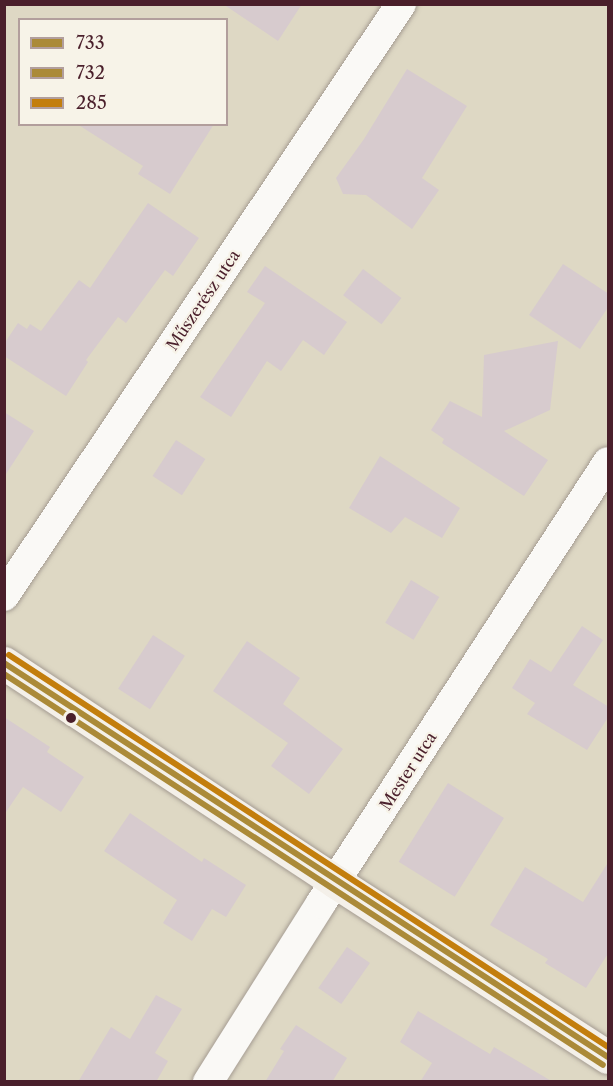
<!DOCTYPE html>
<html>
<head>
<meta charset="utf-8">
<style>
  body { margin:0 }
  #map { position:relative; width:613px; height:1086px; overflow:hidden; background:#ded8c4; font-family:"Libre Caslon Text",serif }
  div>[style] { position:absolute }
  .building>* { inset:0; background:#d7cbce; transform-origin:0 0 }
  .roads { filter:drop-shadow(0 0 2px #a59c92) drop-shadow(0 0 2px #a59c92) }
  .street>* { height:30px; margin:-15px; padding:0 15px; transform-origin:15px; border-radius:15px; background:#faf9f6 }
  .secondary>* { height:33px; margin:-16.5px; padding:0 16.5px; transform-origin:16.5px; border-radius:16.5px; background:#f4f0e9 }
  .bus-1>* { height:6px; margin:-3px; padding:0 3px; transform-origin:3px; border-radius:3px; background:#ab8a38 }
  .bus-2>* { height:6px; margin:-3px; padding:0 3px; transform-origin:3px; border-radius:3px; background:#ab8a38 }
  .bus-3>* { height:6px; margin:-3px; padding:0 3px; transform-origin:3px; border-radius:3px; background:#c37e0d }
  .dots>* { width:16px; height:16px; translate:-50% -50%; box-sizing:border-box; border:3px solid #f7f3e8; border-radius:50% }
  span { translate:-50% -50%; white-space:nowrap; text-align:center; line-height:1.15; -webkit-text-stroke:4.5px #f7f3e8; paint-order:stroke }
  .street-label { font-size:16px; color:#4a1f2b }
  .frame { position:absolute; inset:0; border:6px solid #4a1f2b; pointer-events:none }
  .legend { position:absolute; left:18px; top:18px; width:210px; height:108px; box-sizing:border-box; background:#f7f3e8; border:2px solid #b29e9c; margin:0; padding:8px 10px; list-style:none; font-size:18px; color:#4a1f2b }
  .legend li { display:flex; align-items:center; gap:12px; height:30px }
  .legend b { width:30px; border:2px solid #b29e9c }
</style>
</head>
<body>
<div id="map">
  <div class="building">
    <i style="clip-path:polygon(223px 4px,302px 4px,278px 41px)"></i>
    <i style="clip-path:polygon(407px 69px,467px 106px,422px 178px,439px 190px,412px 229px,366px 195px,343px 194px,336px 178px,364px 139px)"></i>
    <i style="clip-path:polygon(77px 124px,214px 124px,170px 194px,138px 174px,143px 166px)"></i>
    <i style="clip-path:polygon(148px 203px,199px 238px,173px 276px,165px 270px,126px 323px,118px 317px,86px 360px,88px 362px,66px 396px,4px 356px,4px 344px,18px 323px,27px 329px,30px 324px,41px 331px,79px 280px,90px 288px)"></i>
    <i style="clip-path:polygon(563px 264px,609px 294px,609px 306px,580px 349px,529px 315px)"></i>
    <i style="clip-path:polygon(265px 266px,347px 322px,324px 355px,303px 340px,281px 371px,267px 361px,231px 417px,200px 397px,265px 303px,247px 292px)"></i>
    <i style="left:363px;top:269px;width:48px;height:33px;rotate:37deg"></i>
    <i style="clip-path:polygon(558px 341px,550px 410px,504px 431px,548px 460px,524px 496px,442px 443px,444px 439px,431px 430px,450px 401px,482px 417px,484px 355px)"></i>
    <i style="clip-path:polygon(4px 412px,34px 431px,4px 477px)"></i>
    <i style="left:176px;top:440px;width:35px;height:43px;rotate:33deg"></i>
    <i style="clip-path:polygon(380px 456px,460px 508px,442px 538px,405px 517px,391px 533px,349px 508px)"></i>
    <i style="left:411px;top:580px;width:33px;height:50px;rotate:31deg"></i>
    <i style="clip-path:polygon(582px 626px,603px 640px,573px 685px,609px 707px,609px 716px,587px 750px,527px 714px,535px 703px,512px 688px,530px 659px,551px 672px)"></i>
    <i style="left:153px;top:635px;width:38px;height:64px;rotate:33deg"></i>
    <i style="clip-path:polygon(247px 641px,300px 678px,283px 704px,343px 749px,309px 794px,271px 766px,288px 743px,213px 691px)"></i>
    <i style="clip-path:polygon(4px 717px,50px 747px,47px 752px,84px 777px,61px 812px,23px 787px,4px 815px)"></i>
    <i style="left:448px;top:783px;width:66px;height:93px;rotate:32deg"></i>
    <i style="clip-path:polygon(130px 813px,202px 862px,204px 858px,246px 885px,226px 917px,212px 909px,192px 941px,163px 923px,177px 900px,104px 851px)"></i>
    <i style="clip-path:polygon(609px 861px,609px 952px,586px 988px,545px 963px,548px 959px,490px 925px,525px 867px,583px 902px)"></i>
    <i style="left:347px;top:947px;width:28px;height:50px;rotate:35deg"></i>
    <i style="clip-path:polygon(156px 995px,182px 1009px,155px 1053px,168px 1061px,156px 1082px,78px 1082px,111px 1027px,130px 1039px)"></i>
    <i style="clip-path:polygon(418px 1011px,490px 1054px,494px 1047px,553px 1082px,420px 1082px,432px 1063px,400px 1042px)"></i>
    <i style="clip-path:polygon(296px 1025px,347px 1058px,332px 1082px,265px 1082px,284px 1051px,280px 1049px)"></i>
  </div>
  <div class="roads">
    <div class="street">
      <i style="left:4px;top:596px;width:713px;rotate:-56.15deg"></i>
      <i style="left:208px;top:1082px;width:212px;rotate:-57.7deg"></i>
      <i style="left:321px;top:903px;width:526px;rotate:-56.94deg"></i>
    </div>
    <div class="secondary">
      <i style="left:4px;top:663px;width:398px;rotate:33.4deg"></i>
      <i style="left:336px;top:882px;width:323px;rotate:32.8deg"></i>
    </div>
  </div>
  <div class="bus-1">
    <i style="left:4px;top:663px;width:721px;rotate:33.12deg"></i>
  </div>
  <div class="bus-2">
    <i style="left:4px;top:674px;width:715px;rotate:33.13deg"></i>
  </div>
  <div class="bus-3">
    <i style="left:9px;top:655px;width:716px;rotate:33.2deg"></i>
  </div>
  <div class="dots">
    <i style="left:71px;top:718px;background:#4a1f2b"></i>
  </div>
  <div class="street-label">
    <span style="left:203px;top:300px;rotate:-56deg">Műszerész utca</span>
    <span style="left:408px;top:771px;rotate:-57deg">Mester utca</span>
  </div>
  <div class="frame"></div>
  <ul class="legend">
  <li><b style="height:8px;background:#ab8a38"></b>733</li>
  <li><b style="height:8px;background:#ab8a38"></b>732</li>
  <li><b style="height:8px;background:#c37e0d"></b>285</li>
  </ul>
</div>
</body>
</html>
